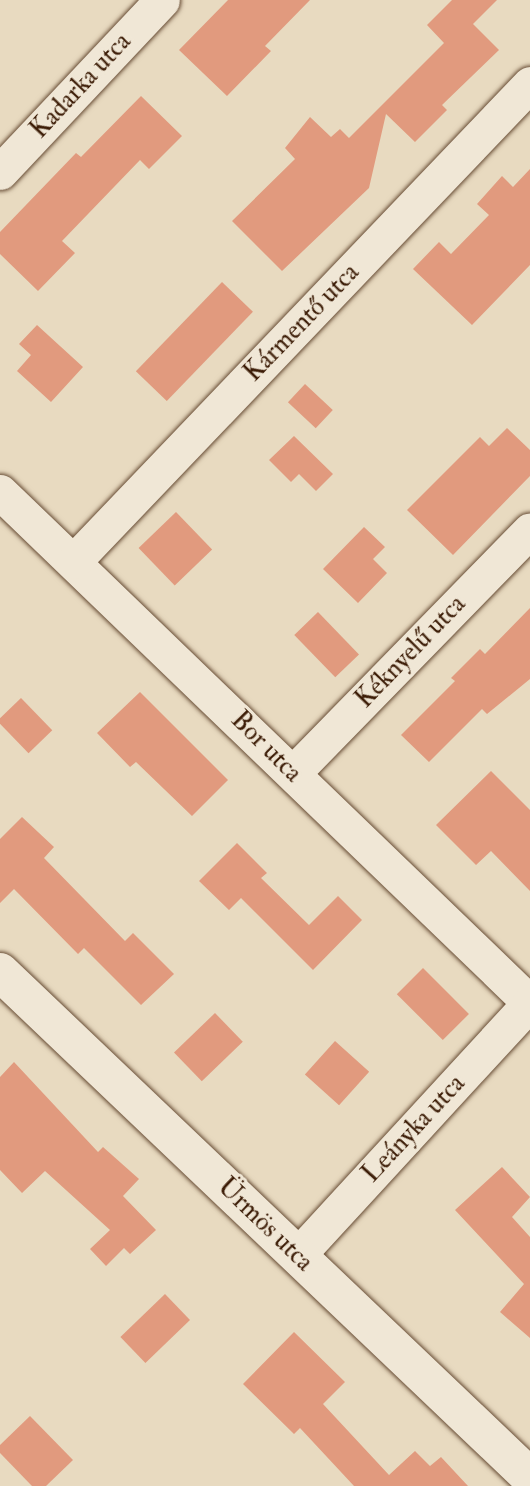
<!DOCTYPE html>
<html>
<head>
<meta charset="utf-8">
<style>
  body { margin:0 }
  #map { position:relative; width:530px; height:1486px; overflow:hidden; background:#e8dac0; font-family:"IM FELL Double Pica",serif }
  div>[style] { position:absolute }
  .building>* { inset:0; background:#e19a7e; transform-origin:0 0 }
  .roads { filter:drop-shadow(0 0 2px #674c34) drop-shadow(0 0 2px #674c34) }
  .minor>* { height:35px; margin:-17.5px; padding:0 17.5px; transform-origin:17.5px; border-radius:17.5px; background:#f0e7d6 }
  .tertiary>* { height:38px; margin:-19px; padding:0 19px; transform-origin:19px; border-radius:19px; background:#f0e7d6 }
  span { translate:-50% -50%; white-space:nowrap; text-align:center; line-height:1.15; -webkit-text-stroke:6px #f0e7d6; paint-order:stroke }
  .street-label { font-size:26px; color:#3c1c06 }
</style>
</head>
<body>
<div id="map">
  <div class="building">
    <i style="clip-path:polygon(228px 0,310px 0,265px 46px,271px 51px,227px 96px,179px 50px)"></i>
    <i style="clip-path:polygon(452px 0,497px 0,473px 24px,499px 50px,442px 105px,447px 110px,415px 142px,386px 114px,369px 188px,282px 271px,232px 221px,295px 159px,285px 148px,310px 117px,331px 137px,340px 129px,349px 138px,444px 43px,427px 25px)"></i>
    <i style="clip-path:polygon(141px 96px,182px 136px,149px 169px,140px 160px,62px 241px,75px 253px,38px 291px,0 254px,0 232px,76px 153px,81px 157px)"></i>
    <i style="clip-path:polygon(530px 169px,530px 265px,472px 325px,413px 269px,439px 242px,451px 254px,489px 215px,477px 204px,502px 176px,513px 187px)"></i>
    <i style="left:222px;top:282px;width:43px;height:124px;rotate:44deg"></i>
    <i style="clip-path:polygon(37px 325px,83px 367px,51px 402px,17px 371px,31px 355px,19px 344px)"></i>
    <i style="left:305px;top:384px;width:38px;height:25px;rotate:43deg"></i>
    <i style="clip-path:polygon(507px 428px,530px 450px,530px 476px,453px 555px,407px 510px,480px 437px,489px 446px)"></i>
    <i style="clip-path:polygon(294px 436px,333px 474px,316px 491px,299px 474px,291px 482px,269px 460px)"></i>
    <i style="left:176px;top:512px;width:52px;height:52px;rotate:46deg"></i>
    <i style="clip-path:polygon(364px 527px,385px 547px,373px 559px,387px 573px,358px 603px,323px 569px)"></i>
    <i style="clip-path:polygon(530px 608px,530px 679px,487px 714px,482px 709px,429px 762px,401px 735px,455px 681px,451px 678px,480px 649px,485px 654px)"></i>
    <i style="left:318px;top:612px;width:59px;height:33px;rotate:46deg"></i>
    <i style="clip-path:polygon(140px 692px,228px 780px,192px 816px,136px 762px,130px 767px,97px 733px)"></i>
    <i style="left:21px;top:698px;width:45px;height:33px;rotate:46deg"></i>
    <i style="clip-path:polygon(491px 771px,530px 810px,530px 891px,491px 851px,476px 865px,436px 825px)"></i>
    <i style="clip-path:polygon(22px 817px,54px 847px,44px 858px,125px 941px,133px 933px,174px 974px,141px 1005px,84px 948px,78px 954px,14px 889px,0 903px,0 839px)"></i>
    <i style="clip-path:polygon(237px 843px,267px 873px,261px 878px,309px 925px,338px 896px,362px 920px,313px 970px,241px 898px,229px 910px,199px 881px)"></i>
    <i style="left:423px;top:968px;width:65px;height:37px;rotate:45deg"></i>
    <i style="left:215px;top:1013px;width:40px;height:57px;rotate:46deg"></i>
    <i style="left:335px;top:1041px;width:46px;height:45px;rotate:42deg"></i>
    <i style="clip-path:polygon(14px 1062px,98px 1152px,103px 1147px,139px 1179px,123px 1196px,156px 1230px,130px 1254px,124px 1248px,106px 1266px,90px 1249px,110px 1230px,45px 1171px,22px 1193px,0 1170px,0 1077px)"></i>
    <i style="clip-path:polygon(502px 1167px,530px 1197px,512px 1217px,530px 1237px,530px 1338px,500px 1312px,524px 1284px,455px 1210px)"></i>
    <i style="left:165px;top:1294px;width:36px;height:62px;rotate:46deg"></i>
    <i style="clip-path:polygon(294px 1332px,345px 1382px,323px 1404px,389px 1475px,415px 1451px,430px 1466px,441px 1457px,468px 1486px,354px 1486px,300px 1428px,294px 1434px,243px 1384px)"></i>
    <i style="clip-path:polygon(30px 1416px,73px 1460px,46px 1486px,32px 1486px,0 1453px,0 1445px)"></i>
  </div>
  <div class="roads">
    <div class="minor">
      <i style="left:0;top:172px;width:236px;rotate:-46.7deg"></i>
      <i style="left:0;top:492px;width:736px;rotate:43.95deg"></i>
      <i style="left:74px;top:561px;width:660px;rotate:-46.29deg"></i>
      <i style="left:293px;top:773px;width:339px;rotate:-45.7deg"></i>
      <i style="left:297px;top:1256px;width:344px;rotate:-47.4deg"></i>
    </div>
    <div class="tertiary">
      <i style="left:0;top:972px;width:732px;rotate:43.62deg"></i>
    </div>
  </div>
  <div class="street-label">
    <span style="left:81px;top:86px;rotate:-47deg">Kadarka utca</span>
    <span style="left:302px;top:323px;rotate:-46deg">Kármentő utca</span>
    <span style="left:411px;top:652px;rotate:-46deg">Kéknyelű utca</span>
    <span style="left:266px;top:747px;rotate:45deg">Bor utca</span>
    <span style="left:414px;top:1129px;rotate:-47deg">Leányka utca</span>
    <span style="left:265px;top:1225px;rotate:44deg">Ürmös utca</span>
  </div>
</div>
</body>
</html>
